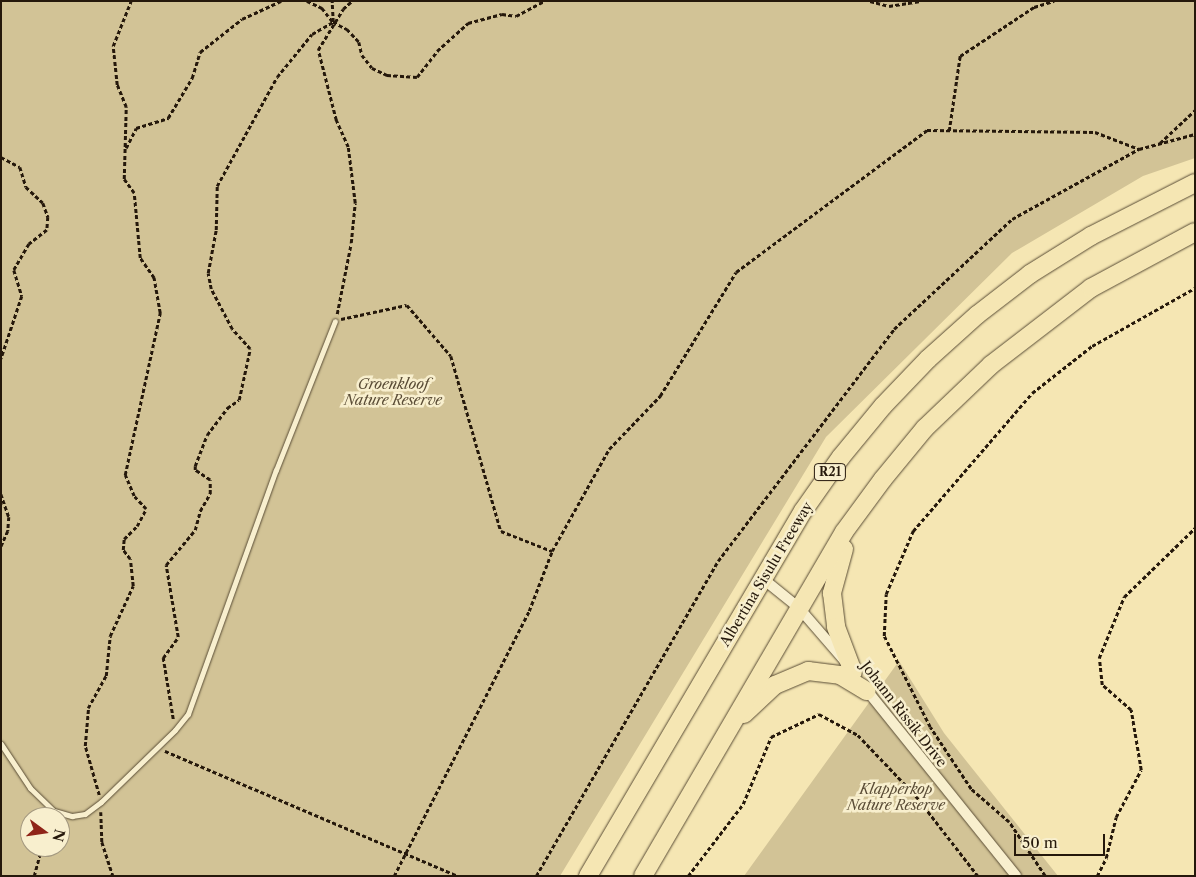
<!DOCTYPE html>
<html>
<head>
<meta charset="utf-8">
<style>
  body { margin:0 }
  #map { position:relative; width:1196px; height:877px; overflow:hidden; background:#f5e6b3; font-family:"Libre Caslon Text",serif }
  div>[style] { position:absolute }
  .green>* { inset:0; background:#d2c396 }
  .path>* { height:2.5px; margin-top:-1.25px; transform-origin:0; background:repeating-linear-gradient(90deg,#25180b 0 4px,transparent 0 6.5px) }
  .roads { filter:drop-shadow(0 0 1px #594c35) drop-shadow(0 0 1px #594c35) }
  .service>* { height:5px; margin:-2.5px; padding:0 2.5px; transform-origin:2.5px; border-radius:2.5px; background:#f8efce }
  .minor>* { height:10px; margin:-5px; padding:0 5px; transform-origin:5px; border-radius:5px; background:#f8efce }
  .trunk>* { height:18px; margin:-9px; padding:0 9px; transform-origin:9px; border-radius:9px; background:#f5e6b3 }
  span { translate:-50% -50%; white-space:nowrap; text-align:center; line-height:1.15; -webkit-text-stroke:5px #f8efce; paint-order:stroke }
  .shield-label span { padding:1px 4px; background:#f8efce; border:1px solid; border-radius:4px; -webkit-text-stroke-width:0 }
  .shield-label { font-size:12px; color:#25180b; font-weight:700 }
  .park-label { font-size:14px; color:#594b35; font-style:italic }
  .street-label { font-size:14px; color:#25180b }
  .frame { position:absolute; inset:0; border:2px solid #25180b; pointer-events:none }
  .north { position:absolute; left:20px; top:807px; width:50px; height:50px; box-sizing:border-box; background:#f8efce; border:1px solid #a49980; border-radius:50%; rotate:104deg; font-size:14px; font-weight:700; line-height:20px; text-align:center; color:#25180b }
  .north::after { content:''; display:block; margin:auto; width:18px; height:22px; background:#8f2418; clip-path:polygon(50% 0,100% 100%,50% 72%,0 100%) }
  .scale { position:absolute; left:1014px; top:834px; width:91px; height:22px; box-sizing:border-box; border:2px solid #25180b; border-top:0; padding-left:6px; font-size:15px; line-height:18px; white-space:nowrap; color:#25180b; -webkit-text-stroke:4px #f8efce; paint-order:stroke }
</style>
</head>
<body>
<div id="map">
  <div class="green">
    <i style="clip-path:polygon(evenodd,1px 1px,1195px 1px,1195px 158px,1143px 176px,1012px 253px,826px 437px,560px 876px,1px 876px,1px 1px,30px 817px,60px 817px,60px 847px,30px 847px,30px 817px)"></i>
    <i style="clip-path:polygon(899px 661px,944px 733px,1058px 876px,744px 876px)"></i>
  </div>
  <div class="path">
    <i style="left:307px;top:1px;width:17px;rotate:25deg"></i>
    <i style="left:322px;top:8px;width:18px;rotate:52deg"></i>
    <i style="left:333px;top:22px;width:16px;rotate:27deg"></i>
    <i style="left:347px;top:29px;width:18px;rotate:47deg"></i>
    <i style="left:359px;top:42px;width:13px;rotate:77deg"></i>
    <i style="left:362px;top:55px;width:16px;rotate:52deg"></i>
    <i style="left:372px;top:68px;width:17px;rotate:25deg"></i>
    <i style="left:387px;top:75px;width:30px;rotate:4deg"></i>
    <i style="left:417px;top:77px;width:33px;rotate:-52deg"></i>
    <i style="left:437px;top:51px;width:42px;rotate:-42.1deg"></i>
    <i style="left:468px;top:23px;width:35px;rotate:-15deg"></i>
    <i style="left:502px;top:14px;width:14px;rotate:8deg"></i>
    <i style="left:516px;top:16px;width:32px;rotate:-28deg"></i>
    <i style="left:870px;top:1px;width:20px;rotate:15deg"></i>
    <i style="left:889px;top:6px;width:32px;rotate:-9deg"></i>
    <i style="left:949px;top:131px;width:76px;rotate:-81.7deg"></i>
    <i style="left:960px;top:56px;width:89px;rotate:-33.5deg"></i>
    <i style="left:1034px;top:7px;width:21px;rotate:-17deg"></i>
    <i style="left:1160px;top:143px;width:48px;rotate:-43.3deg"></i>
    <i style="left:126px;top:148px;width:22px;rotate:-63deg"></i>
    <i style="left:136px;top:128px;width:34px;rotate:-17deg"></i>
    <i style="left:168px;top:118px;width:47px;rotate:-59deg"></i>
    <i style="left:192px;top:78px;width:27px;rotate:-73deg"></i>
    <i style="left:200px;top:52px;width:53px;rotate:-38.2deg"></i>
    <i style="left:242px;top:19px;width:43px;rotate:-24.8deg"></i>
    <i style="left:1px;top:157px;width:21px;rotate:28deg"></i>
    <i style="left:20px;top:167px;width:21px;rotate:73deg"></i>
    <i style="left:26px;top:187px;width:23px;rotate:43deg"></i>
    <i style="left:43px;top:203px;width:15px;rotate:70deg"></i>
    <i style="left:48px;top:217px;width:13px;rotate:94deg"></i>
    <i style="left:47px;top:230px;width:23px;rotate:142deg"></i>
    <i style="left:29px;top:244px;width:30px;rotate:120deg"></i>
    <i style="left:14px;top:270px;width:27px;rotate:73deg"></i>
    <i style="left:22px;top:296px;width:66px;rotate:108.4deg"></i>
    <i style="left:337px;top:314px;width:72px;rotate:-78.8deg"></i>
    <i style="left:351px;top:243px;width:40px;rotate:-84.3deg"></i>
    <i style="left:355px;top:203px;width:56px;rotate:-97.1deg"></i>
    <i style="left:348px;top:147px;width:30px;rotate:-114deg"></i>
    <i style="left:336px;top:120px;width:72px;rotate:-104.4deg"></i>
    <i style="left:318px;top:50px;width:48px;rotate:-58.6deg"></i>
    <i style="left:343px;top:9px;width:12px;rotate:-42deg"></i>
    <i style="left:341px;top:319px;width:67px;rotate:-12deg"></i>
    <i style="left:407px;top:305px;width:67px;rotate:49.2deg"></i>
    <i style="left:451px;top:356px;width:182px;rotate:74.1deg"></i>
    <i style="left:501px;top:531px;width:55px;rotate:21.4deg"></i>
    <i style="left:1px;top:494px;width:24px;rotate:71deg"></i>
    <i style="left:9px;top:517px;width:14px;rotate:94deg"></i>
    <i style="left:8px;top:531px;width:17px;rotate:114deg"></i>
    <i style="left:173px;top:719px;width:62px;rotate:-99.3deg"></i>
    <i style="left:163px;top:658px;width:26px;rotate:-54deg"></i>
    <i style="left:178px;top:637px;width:73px;rotate:-99.5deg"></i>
    <i style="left:166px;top:565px;width:45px;rotate:-50.4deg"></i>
    <i style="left:195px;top:530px;width:20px;rotate:-75deg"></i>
    <i style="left:200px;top:511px;width:20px;rotate:-60deg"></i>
    <i style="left:210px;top:494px;width:14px;rotate:-90deg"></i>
    <i style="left:210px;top:480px;width:18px;rotate:-146deg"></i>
    <i style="left:195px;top:470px;width:4px;rotate:-90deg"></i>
    <i style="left:195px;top:466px;width:33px;rotate:-69deg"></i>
    <i style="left:207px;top:435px;width:34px;rotate:-53deg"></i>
    <i style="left:227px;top:408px;width:14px;rotate:-34deg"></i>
    <i style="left:239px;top:400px;width:52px;rotate:-77.8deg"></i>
    <i style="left:250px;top:349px;width:27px;rotate:-132deg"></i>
    <i style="left:232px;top:329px;width:45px;rotate:-117.7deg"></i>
    <i style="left:211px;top:289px;width:16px;rotate:-101deg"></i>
    <i style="left:208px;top:273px;width:44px;rotate:-79.5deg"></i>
    <i style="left:216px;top:230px;width:44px;rotate:-88.7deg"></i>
    <i style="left:217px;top:186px;width:124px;rotate:-61.2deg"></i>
    <i style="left:277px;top:77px;width:55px;rotate:-50.9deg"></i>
    <i style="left:312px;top:34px;width:24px;rotate:-30deg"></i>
    <i style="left:333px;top:22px;width:21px;rotate:-93deg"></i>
    <i style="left:165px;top:751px;width:319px;rotate:23.1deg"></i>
    <i style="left:99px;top:795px;width:51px;rotate:-105.9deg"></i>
    <i style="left:85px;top:746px;width:38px;rotate:-85deg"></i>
    <i style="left:88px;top:708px;width:37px;rotate:-61deg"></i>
    <i style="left:106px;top:676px;width:40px;rotate:-84.3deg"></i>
    <i style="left:110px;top:636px;width:55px;rotate:-65.3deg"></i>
    <i style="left:133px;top:586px;width:27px;rotate:-96deg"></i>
    <i style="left:130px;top:559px;width:11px;rotate:-128deg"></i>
    <i style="left:123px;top:550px;width:11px;rotate:-85deg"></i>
    <i style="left:124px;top:539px;width:18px;rotate:-45deg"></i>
    <i style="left:137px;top:526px;width:19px;rotate:-62deg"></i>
    <i style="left:146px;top:509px;width:18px;rotate:-133deg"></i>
    <i style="left:134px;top:496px;width:23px;rotate:-113deg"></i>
    <i style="left:125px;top:475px;width:166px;rotate:-77.8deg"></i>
    <i style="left:160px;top:313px;width:36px;rotate:-100deg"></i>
    <i style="left:154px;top:278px;width:24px;rotate:-125deg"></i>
    <i style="left:140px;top:258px;width:65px;rotate:-95.3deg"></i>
    <i style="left:134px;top:193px;width:17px;rotate:-126deg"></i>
    <i style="left:124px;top:179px;width:72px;rotate:-88.4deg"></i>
    <i style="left:126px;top:107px;width:24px;rotate:-112deg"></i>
    <i style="left:117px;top:85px;width:39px;rotate:-96deg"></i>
    <i style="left:113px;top:46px;width:48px;rotate:-68.2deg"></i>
    <i style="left:101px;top:812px;width:30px;rotate:88deg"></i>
    <i style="left:102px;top:842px;width:36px;rotate:72deg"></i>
    <i style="left:34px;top:876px;width:30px;rotate:-75deg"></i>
    <i style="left:394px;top:876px;width:297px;rotate:-63deg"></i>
    <i style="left:529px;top:611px;width:64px;rotate:-69deg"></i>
    <i style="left:552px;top:551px;width:117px;rotate:-60.8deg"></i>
    <i style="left:609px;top:449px;width:74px;rotate:-46.1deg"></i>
    <i style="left:660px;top:396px;width:145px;rotate:-58.5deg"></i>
    <i style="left:736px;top:272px;width:238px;rotate:-36.6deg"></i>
    <i style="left:927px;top:130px;width:168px;rotate:0.7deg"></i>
    <i style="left:1095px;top:132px;width:47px;rotate:21.1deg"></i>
    <i style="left:536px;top:876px;width:364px;rotate:-60deg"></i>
    <i style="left:718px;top:561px;width:291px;rotate:-52.8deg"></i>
    <i style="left:894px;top:329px;width:161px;rotate:-43deg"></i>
    <i style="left:1012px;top:219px;width:145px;rotate:-28.9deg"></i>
    <i style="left:1139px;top:149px;width:58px;rotate:-15deg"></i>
    <i style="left:688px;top:876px;width:91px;rotate:-52.6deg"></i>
    <i style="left:743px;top:804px;width:73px;rotate:-67.3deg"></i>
    <i style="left:771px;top:737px;width:53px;rotate:-25.6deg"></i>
    <i style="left:819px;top:714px;width:44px;rotate:28.3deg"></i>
    <i style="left:858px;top:735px;width:84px;rotate:46.4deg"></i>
    <i style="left:916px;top:796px;width:101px;rotate:52.2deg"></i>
    <i style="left:1045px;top:876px;width:65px;rotate:-123.7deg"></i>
    <i style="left:1009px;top:822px;width:50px;rotate:-139deg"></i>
    <i style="left:971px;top:789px;width:74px;rotate:-123.5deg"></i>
    <i style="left:930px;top:727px;width:102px;rotate:-116.8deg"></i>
    <i style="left:884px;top:636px;width:42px;rotate:-87.3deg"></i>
    <i style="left:886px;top:594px;width:69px;rotate:-66.8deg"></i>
    <i style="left:913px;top:531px;width:182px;rotate:-49.2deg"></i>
    <i style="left:1032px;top:393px;width:76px;rotate:-38.1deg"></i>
    <i style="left:1092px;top:346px;width:118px;rotate:-29.4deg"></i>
    <i style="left:1097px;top:876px;width:20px;rotate:-63deg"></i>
    <i style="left:1106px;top:858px;width:42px;rotate:-76.3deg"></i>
    <i style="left:1116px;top:817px;width:53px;rotate:-62deg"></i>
    <i style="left:1141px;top:770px;width:61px;rotate:-99.5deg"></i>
    <i style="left:1131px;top:710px;width:38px;rotate:-139deg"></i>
    <i style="left:1102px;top:685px;width:27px;rotate:-96deg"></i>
    <i style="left:1099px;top:658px;width:66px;rotate:-67.7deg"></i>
    <i style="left:1124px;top:597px;width:99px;rotate:-44.2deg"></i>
  </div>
  <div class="roads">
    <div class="service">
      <i style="left:1px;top:744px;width:53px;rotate:56.6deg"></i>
      <i style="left:30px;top:788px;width:33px;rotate:44deg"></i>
      <i style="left:54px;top:811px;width:19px;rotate:16deg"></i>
      <i style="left:72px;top:816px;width:13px;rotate:-9deg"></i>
      <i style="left:85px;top:814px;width:20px;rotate:-37deg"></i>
      <i style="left:101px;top:802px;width:103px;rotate:-44.2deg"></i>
      <i style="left:175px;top:730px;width:21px;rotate:-51deg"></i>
      <i style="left:188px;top:714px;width:259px;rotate:-70.2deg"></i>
      <i style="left:276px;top:470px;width:160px;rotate:-68.4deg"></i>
    </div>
    <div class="minor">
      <i style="left:762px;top:578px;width:48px;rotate:39deg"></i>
      <i style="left:799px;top:608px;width:69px;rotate:49.1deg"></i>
      <i style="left:865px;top:688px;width:241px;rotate:51.2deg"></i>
    </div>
    <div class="trunk">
      <i style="left:844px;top:549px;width:46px;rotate:105.3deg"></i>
      <i style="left:832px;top:593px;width:34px;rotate:83deg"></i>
      <i style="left:836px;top:627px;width:48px;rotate:69.3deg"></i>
      <i style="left:744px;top:714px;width:42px;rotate:-43.1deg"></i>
      <i style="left:775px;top:685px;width:36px;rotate:-23deg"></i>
      <i style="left:808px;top:671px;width:32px;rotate:7deg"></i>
      <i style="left:840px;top:675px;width:31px;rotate:31deg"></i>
      <i style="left:588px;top:876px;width:424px;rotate:-59.5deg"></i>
      <i style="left:803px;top:511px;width:66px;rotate:-54.9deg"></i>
      <i style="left:841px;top:457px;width:66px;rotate:-50.5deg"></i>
      <i style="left:883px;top:406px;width:65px;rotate:-46.2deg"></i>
      <i style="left:928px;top:359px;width:66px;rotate:-41.9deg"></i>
      <i style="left:977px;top:315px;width:67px;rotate:-37.7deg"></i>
      <i style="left:1030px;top:274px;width:72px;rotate:-31.9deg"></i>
      <i style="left:1091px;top:236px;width:117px;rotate:-27deg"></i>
      <i style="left:643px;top:876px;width:398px;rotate:-59.7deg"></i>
      <i style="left:844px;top:532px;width:66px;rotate:-53.7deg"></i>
      <i style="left:883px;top:479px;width:66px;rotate:-50.5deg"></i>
      <i style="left:925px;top:428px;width:91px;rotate:-43.7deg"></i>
      <i style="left:991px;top:365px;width:126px;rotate:-37.6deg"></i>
      <i style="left:1091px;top:288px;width:118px;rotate:-28.3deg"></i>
    </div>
  </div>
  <div class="shield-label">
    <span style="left:830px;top:472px">R21</span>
  </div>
  <div class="park-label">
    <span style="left:393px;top:392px">Groenkloof<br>Nature Reserve</span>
    <span style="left:896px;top:797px">Klapperkop<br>Nature Reserve</span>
  </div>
  <div class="street-label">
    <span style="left:766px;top:574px;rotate:-59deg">Albertina Sisulu Freeway</span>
    <span style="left:904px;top:714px;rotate:52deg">Johann Rissik Drive</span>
  </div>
  <div class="frame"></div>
  <div class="north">N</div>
  <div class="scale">50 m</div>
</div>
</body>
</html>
